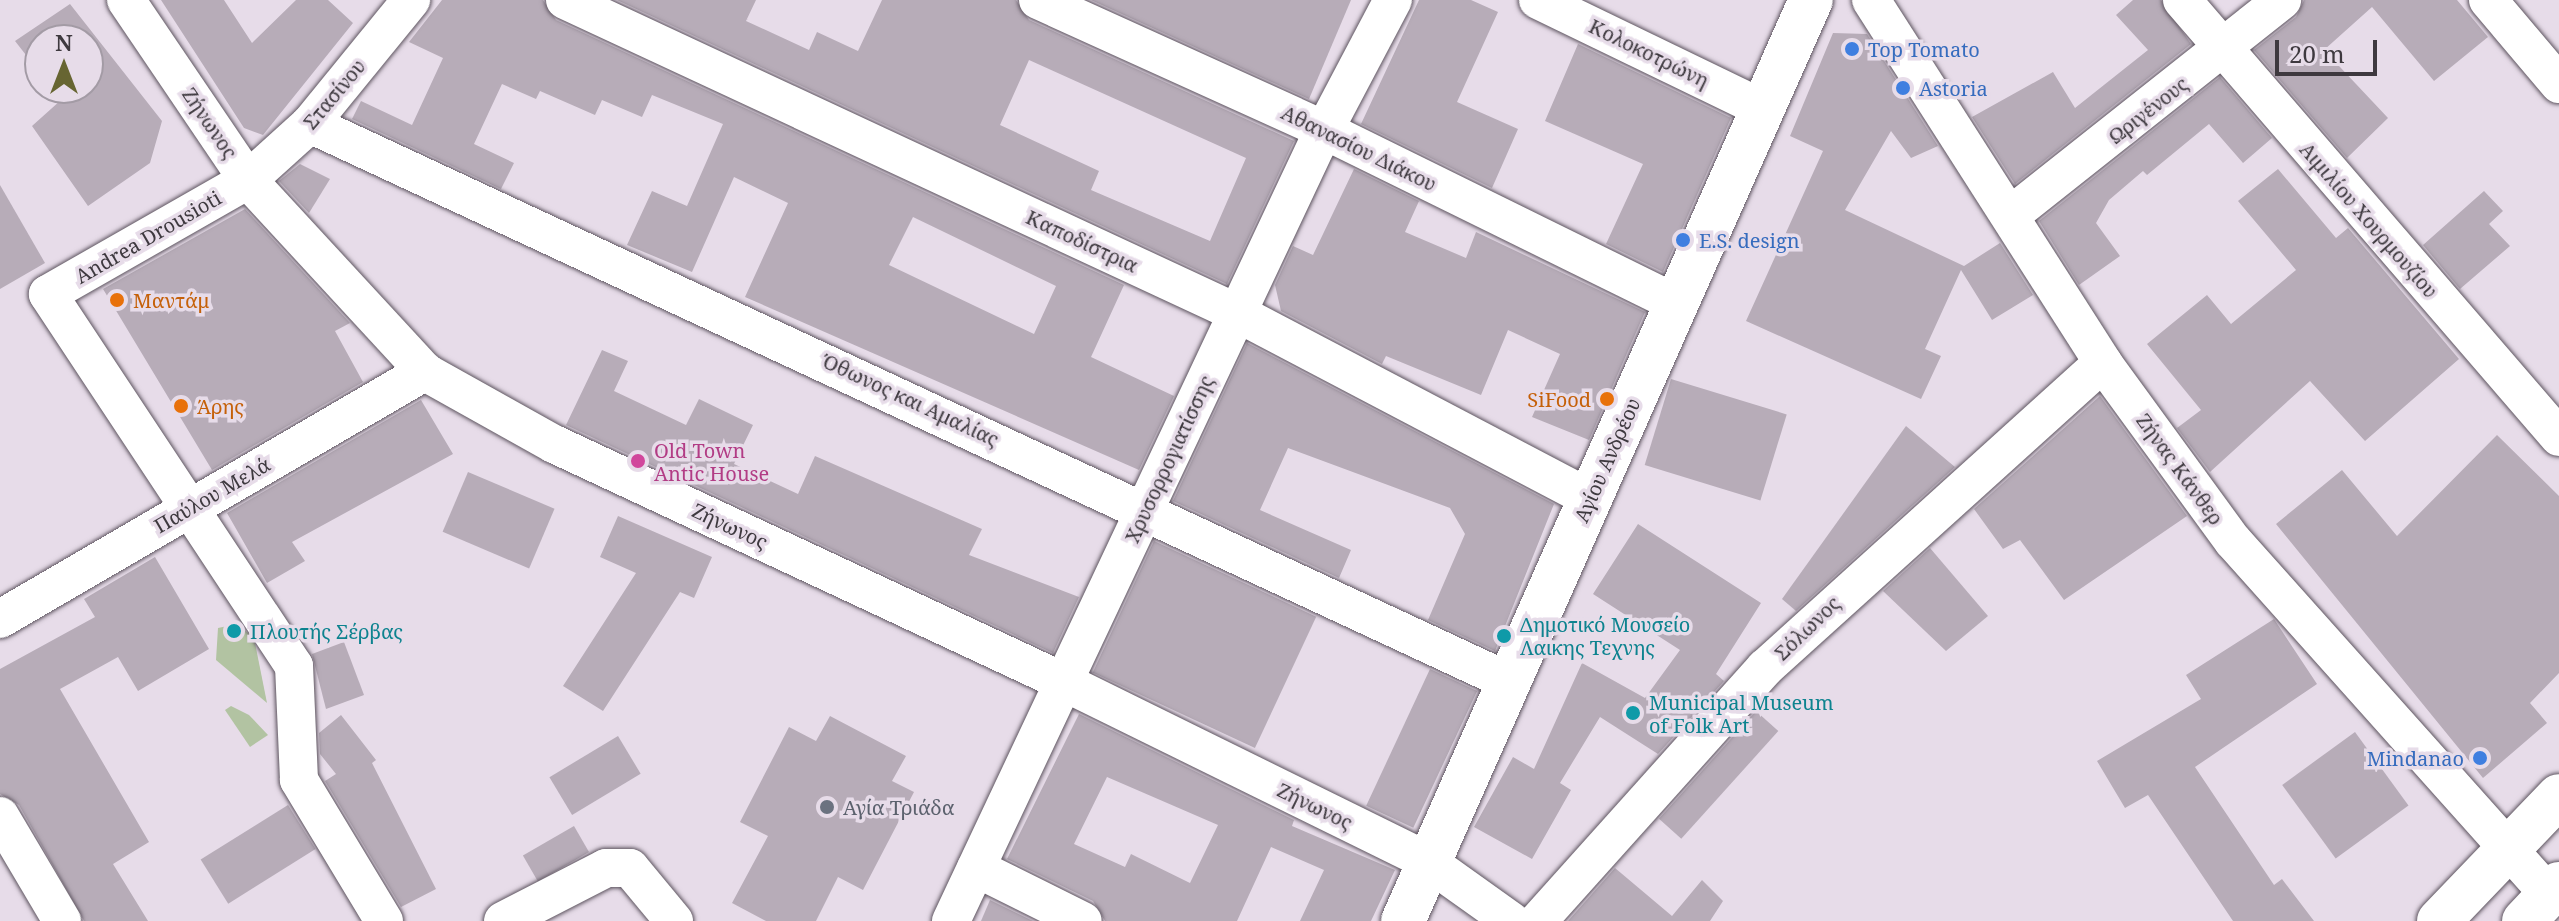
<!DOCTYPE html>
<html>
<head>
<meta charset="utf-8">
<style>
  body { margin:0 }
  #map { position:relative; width:2559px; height:921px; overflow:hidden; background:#e7dce9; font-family:"Noto Serif",serif }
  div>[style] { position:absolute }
  .green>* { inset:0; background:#b2c3a2 }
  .building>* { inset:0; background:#b7acb8; transform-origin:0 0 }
  .roads { filter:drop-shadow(0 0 2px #5d545f) drop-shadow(0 0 2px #5d545f) }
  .minor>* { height:38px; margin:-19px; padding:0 19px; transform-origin:19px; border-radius:19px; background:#fff }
  .tertiary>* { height:44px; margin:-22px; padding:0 22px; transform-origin:22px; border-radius:22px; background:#fff }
  .primary>* { height:44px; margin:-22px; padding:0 22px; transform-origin:22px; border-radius:22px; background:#fff }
  .dots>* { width:22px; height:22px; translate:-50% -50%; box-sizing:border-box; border:4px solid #e7dce9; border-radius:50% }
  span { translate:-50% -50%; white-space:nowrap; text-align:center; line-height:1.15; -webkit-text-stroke:7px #e7dce9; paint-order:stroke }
  .shop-label { font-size:20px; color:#366cbe }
  .left { translate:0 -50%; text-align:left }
  .right { translate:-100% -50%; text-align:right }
  .street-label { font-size:20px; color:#3e393f }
  .food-label { font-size:20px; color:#c56008 }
  .hotel-label { font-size:20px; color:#b23c85 }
  .culture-label { font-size:20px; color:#0d838f }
  .worship-label { font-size:20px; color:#5b616d }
  .north { position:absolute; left:24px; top:24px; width:80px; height:80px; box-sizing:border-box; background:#e7dce9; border:2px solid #a39ba5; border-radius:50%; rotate:0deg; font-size:22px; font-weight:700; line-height:32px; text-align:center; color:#3e393f }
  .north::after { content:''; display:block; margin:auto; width:28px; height:36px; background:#676532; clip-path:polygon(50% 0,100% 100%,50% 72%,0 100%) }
  .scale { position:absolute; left:2275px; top:40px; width:102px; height:36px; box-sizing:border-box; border:4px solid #3e393f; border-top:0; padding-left:10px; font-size:24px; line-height:28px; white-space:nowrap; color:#3e393f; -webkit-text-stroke:6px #e7dce9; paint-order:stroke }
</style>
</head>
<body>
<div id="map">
  <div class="green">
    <i style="clip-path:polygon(237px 624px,254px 638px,267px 703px,216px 660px,218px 628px)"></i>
    <i style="clip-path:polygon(231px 706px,249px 715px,268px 735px,250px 747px,225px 710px)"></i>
  </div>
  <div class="building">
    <i style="clip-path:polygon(161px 0,224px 0,252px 43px,296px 0,328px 0,353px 23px,263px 135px,244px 128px)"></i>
    <i style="clip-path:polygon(evenodd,442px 0,543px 0,556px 20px,1124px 285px,1091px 357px,1174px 396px,1139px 470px,745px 297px,788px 203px,734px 177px,692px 272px,627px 245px,652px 191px,687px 206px,723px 124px,652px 95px,642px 117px,602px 100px,595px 115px,540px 91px,536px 99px,502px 84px,474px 144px,514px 163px,501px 189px,352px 119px,361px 101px,412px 125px,443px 58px,409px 42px,442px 0,913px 217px,1056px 286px,1034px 334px,889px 265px,913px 217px)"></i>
    <i style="clip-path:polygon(evenodd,617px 0,756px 0,746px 21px,809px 50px,817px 32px,858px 51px,882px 0,1016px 0,1029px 20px,1294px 141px,1227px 284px,617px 0,1029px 60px,1246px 158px,1210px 241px,1091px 190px,1099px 171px,1000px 125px,1029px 60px)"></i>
    <i style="clip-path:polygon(1091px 0,1351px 0,1309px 99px)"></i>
    <i style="clip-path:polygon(1419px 0,1471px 0,1498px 12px,1457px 102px,1518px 129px,1492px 188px,1361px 124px)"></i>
    <i style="clip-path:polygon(2133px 0,2161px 0,2191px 44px,2015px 184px,1972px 117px,2053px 72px,2075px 108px,2148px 50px,2116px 15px)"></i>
    <i style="clip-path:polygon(2304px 0,2457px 0,2488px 37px,2434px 81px,2372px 7px,2324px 50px,2388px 118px,2347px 158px,2254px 50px,2296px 17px)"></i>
    <i style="clip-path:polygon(70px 4px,162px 121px,150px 163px,88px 206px,32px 126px,61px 100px,52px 88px,88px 88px,88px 40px,40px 40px,40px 73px,15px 41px)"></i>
    <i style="clip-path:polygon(1833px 33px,1867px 34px,1938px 146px,1911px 158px,1891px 131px,1845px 210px,1964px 266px,2000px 243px,2033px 295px,1992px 320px,1961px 270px,1925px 349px,1941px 356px,1921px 399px,1746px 321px,1823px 151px,1790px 136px)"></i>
    <i style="clip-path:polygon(1578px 44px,1731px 118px,1663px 272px,1606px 244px,1643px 164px,1545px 121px)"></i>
    <i style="clip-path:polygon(2220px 77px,2272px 138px,2243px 163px,2209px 124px,2147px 175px,2143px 171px,2109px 200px,2096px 223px,2120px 256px,2079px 285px,2039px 221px)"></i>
    <i style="clip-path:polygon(300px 164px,330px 179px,309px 213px,279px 181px)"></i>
    <i style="clip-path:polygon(1354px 169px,1419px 201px,1405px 232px,1466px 258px,1476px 232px,1645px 312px,1589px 440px,1532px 417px,1560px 354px,1508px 330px,1481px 395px,1386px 356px,1382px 364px,1281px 311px,1275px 285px,1293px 246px,1313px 255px)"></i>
    <i style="clip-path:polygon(2278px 169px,2336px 238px,2348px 228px,2459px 359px,2365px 441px,2310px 381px,2210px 472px,2177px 428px,2201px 410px,2147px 344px,2207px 295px,2231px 324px,2296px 270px,2238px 201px)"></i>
    <i style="clip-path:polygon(0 185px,45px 263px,0 289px)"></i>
    <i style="clip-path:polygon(2484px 191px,2503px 211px,2489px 224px,2510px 246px,2460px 289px,2423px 245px)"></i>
    <i style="clip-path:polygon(245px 209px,350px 323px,335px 331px,363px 382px,212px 470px,103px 289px)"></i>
    <i style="clip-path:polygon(1247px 343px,1554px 504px,1495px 651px,1428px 620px,1465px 534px,1450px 508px,1288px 448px,1260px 510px,1351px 550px,1339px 578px,1173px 501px)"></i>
    <i style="clip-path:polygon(602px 350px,628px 361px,614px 391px,686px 425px,699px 399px,753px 425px,734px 464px,798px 494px,815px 456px,982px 529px,969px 555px,1079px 597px,1053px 653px,566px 425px)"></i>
    <i style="left:1671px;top:379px;width:121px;height:90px;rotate:17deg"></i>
    <i style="clip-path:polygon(2100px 396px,2187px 516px,2064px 600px,2020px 540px,2003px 549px,1974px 509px)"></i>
    <i style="clip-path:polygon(421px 400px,453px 454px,292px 542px,305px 561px,267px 583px,227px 513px)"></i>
    <i style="clip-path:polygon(1906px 426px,1955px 467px,1796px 611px,1782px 599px)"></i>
    <i style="clip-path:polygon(2497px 435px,2559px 496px,2559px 673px,2530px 703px,2547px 723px,2483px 778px,2276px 524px,2342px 470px,2397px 536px)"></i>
    <i style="left:468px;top:472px;width:94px;height:65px;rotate:23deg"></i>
    <i style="clip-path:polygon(618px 516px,712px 557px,694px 598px,680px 592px,603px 711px,563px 686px,636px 573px,600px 557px)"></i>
    <i style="clip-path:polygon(1638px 524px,1761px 603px,1716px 674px,1724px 681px,1658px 754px,1600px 717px,1560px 783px,1571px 790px,1532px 859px,1474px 827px,1513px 757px,1534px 769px,1582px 663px,1645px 698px,1680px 650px,1593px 594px)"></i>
    <i style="left:1154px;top:541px;width:179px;height:145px;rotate:25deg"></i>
    <i style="clip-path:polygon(1930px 548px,1988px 616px,1946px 651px,1883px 591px)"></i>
    <i style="clip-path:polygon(155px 557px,209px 649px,138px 691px,118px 657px,60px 689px,149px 842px,113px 864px,148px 921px,84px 921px,19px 805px,0 794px,0 669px,95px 617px,84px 599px)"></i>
    <i style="clip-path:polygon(2274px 619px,2317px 684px,2195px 767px,2274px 885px,2282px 879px,2314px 921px,2233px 921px,2148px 795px,2125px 808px,2097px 761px,2201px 699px,2186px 675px)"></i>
    <i style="clip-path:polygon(344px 642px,364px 695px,326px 709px,312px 654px)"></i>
    <i style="left:1430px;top:669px;width:52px;height:151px;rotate:25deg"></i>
    <i style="left:1756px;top:711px;width:30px;height:145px;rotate:42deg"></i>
    <i style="clip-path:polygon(evenodd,1079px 714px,1294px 820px,1292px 826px,1395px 870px,1371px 921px,1300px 921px,1324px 870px,1271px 847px,1237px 921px,1105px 921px,1093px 901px,1007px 859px,1079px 714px,1107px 777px,1218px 825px,1190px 883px,1131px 854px,1125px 867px,1074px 844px,1107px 777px)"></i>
    <i style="clip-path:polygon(341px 715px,376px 760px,372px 763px,436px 889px,401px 907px,325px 781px,336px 774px,320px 754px,319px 733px)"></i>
    <i style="clip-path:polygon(830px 716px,906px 756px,892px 781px,914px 792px,863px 890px,838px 877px,816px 921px,766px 921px,732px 903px,768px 836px,740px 822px,789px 727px,816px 741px)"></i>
    <i style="left:2355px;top:732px;width:91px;height:90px;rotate:54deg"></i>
    <i style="left:618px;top:736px;width:44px;height:80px;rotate:59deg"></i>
    <i style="left:288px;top:805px;width:52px;height:103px;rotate:58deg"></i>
    <i style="left:574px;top:826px;width:30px;height:59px;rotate:60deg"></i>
    <i style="clip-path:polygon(1615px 868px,1672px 916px,1702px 880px,1723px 901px,1710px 921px,1568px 921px)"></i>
    <i style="clip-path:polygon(990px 900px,1033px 921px,981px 921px)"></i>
  </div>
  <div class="roads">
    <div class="minor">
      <i style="left:126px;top:0;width:217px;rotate:55.9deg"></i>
      <i style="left:248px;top:180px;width:261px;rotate:47.3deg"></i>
      <i style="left:425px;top:372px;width:148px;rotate:29.2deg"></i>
      <i style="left:554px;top:444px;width:563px;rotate:25.02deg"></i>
      <i style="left:1064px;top:682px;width:405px;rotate:26.2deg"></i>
      <i style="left:1427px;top:861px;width:103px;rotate:35.5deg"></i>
      <i style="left:565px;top:0;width:741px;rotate:24.97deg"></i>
      <i style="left:1237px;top:313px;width:399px;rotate:27.7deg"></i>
      <i style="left:1038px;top:0;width:314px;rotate:24.4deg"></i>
      <i style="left:1324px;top:130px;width:392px;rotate:26.2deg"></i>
      <i style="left:1538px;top:0;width:246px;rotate:25.8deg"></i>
      <i style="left:1871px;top:0;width:431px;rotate:57.4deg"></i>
      <i style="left:2103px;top:363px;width:220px;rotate:53.9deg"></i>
      <i style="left:2233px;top:541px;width:474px;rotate:48.2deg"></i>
      <i style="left:2182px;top:0;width:577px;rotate:49.22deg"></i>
      <i style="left:2488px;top:0;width:110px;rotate:49.8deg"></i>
      <i style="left:310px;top:124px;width:1323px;rotate:24.94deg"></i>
      <i style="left:2011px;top:215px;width:346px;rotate:-38.4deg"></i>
      <i style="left:0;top:619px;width:492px;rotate:-30.2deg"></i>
      <i style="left:0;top:816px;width:122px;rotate:59.4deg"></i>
      <i style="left:976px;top:868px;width:119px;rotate:26.4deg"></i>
      <i style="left:384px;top:921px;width:165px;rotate:-121.1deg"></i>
      <i style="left:299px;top:780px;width:114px;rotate:-92.5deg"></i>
      <i style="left:294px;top:666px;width:446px;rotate:-123.5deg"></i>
      <i style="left:48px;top:294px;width:230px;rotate:-29.7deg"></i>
      <i style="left:248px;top:180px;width:84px;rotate:-42.1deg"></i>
      <i style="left:310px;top:124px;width:160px;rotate:-50.8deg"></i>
      <i style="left:503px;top:921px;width:116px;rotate:-27.2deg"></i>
      <i style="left:606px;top:868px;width:24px"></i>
      <i style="left:630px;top:868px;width:69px;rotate:50.3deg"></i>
      <i style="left:951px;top:921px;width:859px;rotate:-64.78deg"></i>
      <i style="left:1317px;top:144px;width:163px;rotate:-62.2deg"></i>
      <i style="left:1538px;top:921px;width:340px;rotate:-48.1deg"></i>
      <i style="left:1765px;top:668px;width:455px;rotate:-42.1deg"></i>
    </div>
    <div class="tertiary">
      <i style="left:1403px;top:921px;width:1007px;rotate:-66.11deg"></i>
    </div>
    <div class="primary">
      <i style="left:2439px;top:921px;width:173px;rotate:-46.2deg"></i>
      <i style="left:2524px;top:921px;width:51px;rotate:-46.6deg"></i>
    </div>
  </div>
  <div class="dots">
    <i style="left:1852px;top:49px;background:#3f7fe0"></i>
    <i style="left:1903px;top:88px;background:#3f7fe0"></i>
    <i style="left:1683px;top:240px;background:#3f7fe0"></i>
    <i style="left:117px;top:300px;background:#e8710a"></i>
    <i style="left:1607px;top:399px;background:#e8710a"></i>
    <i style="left:181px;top:406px;background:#e8710a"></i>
    <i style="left:638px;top:461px;background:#d1479c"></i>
    <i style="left:234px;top:631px;background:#0f9aa8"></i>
    <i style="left:1504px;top:636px;background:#0f9aa8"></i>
    <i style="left:1633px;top:713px;background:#0f9aa8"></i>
    <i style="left:2480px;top:758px;background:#3f7fe0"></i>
    <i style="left:827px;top:807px;background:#6b7280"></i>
  </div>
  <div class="shop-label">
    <span class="left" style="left:1868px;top:49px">Top Tomato</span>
    <span class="left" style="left:1919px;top:88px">Astoria</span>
    <span class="left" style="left:1699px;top:240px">E.S. design</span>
    <span class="right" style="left:2464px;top:758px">Mindanao</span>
  </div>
  <div class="street-label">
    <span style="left:1649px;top:53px;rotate:26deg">Κολοκοτρώνη</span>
    <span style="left:334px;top:94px;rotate:-50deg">Στασίνου</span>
    <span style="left:2148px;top:110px;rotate:-38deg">Ωριγένους</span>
    <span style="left:210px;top:123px;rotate:56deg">Ζήνωνος</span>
    <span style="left:1359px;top:148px;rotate:26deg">Αθανασίου Διάκου</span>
    <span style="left:2369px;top:220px;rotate:49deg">Αιμιλίου Χουρμουζίου</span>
    <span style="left:148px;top:237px;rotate:-30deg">Andrea Drousioti</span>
    <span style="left:1082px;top:241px;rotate:25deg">Καποδίστρια</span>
    <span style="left:911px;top:400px;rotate:25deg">Όθωνος και Αμαλίας</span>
    <span style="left:1169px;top:459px;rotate:-65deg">Χρυσορρογιατίσσης</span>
    <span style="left:1607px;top:460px;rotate:-66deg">Αγίου Ανδρέου</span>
    <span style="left:2180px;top:469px;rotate:54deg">Ζήνας Κάνθερ</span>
    <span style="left:212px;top:495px;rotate:-30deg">Παύλου Μελά</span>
    <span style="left:730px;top:526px;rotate:25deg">Ζήνωνος</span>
    <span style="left:1807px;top:628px;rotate:-44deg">Σόλωνος</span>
    <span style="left:1315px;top:806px;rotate:26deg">Ζήνωνος</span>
  </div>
  <div class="food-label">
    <span class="left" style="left:133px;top:300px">Μαντάμ</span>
    <span class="right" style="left:1591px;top:399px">SiFood</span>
    <span class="left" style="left:197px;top:406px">Άρης</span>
  </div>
  <div class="hotel-label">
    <span class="left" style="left:654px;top:462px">Old Town<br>Antic House</span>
  </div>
  <div class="culture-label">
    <span class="left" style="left:1520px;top:636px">Δημοτικό Μουσείο<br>Λαικης Τεχνης</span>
    <span class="left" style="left:250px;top:631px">Πλουτής Σέρβας</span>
    <span class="left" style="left:1649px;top:714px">Municipal Museum<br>of Folk Art</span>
  </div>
  <div class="worship-label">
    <span class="left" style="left:843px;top:807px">Αγία Τριάδα</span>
  </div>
  <div class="north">N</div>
  <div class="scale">20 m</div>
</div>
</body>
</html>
